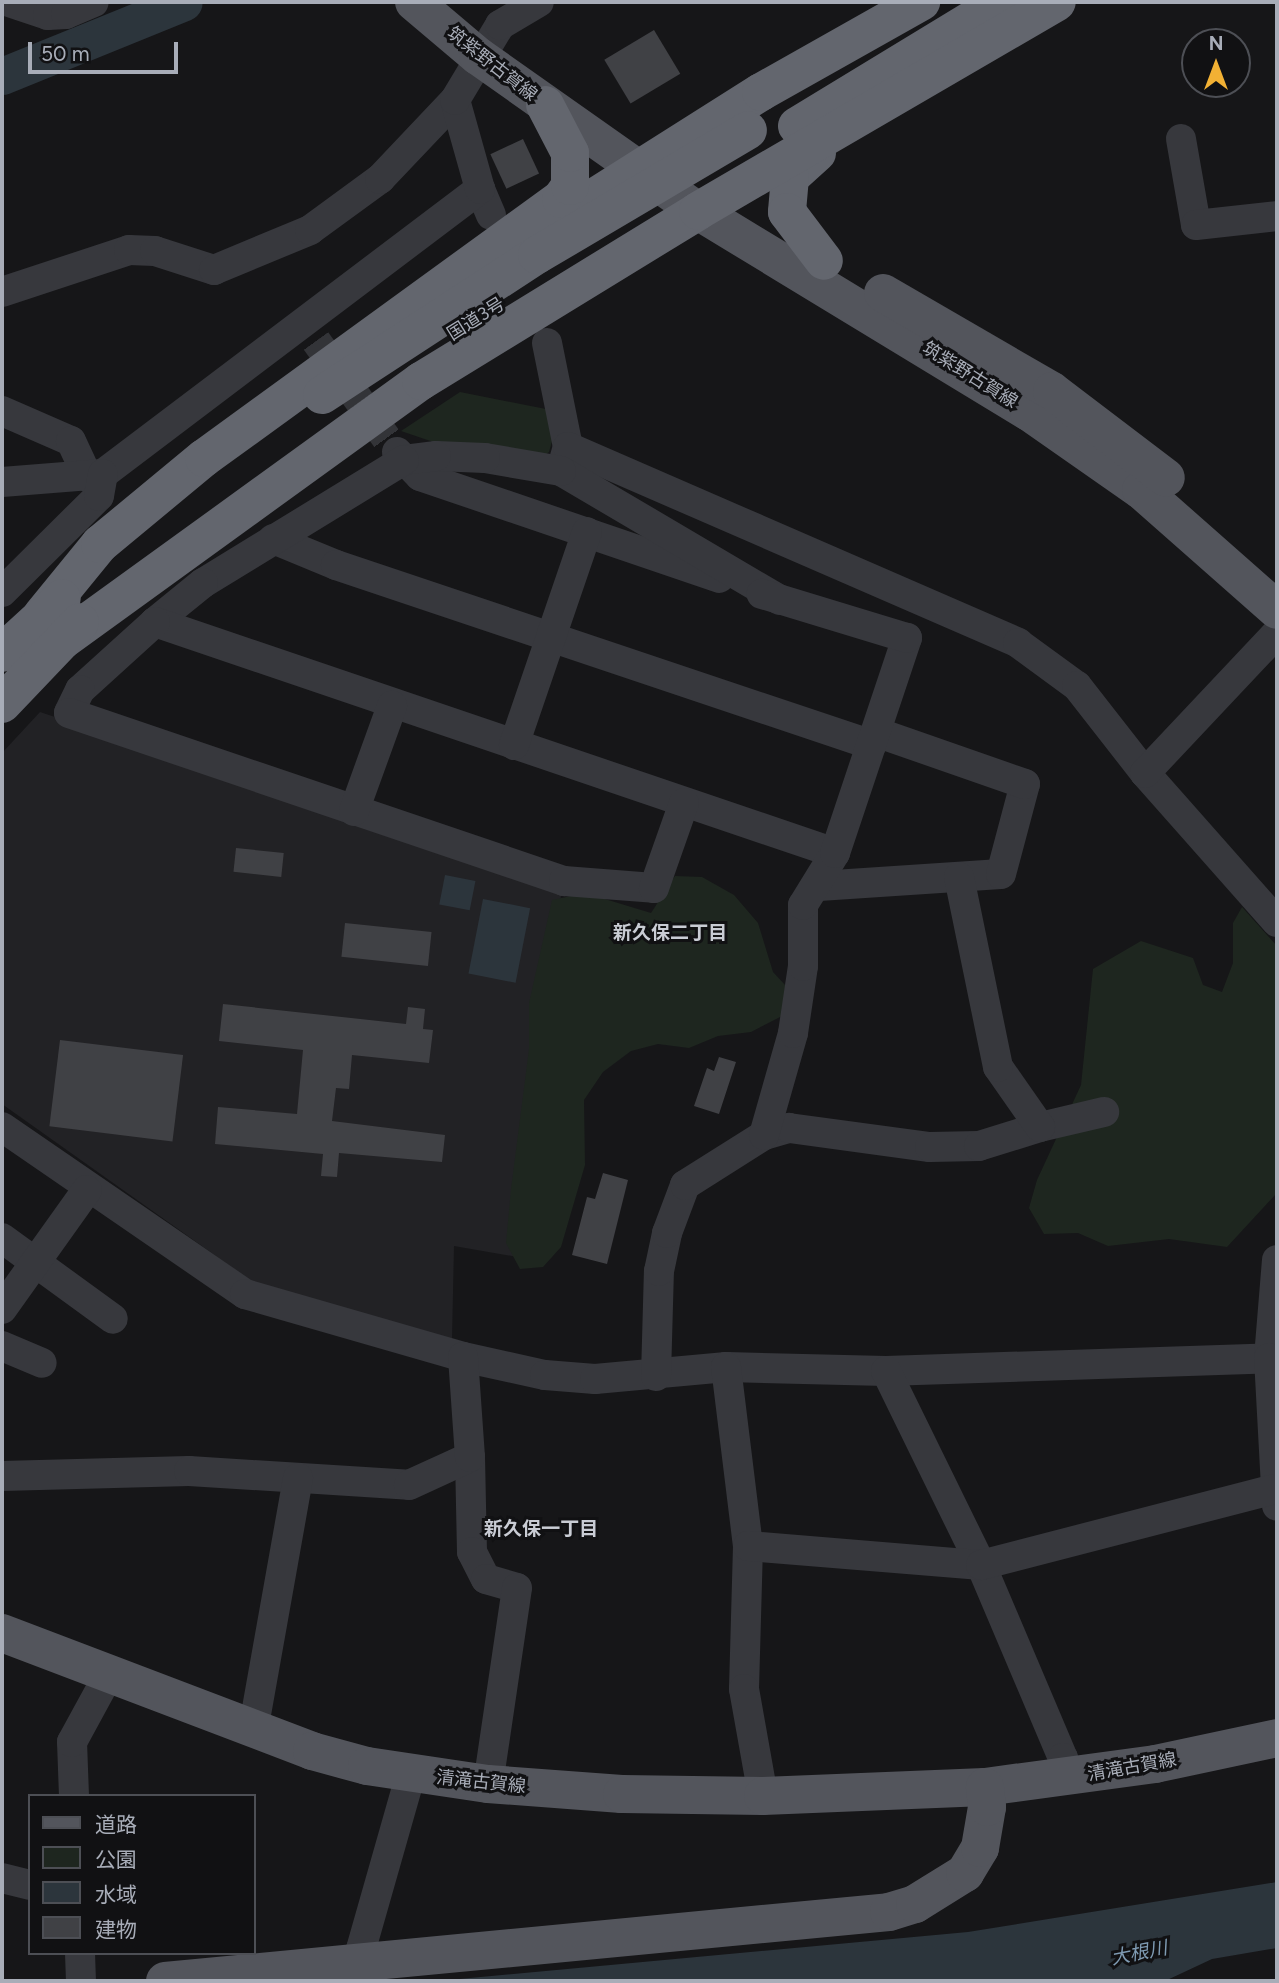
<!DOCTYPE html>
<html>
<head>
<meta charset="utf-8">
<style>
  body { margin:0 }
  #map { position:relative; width:1279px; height:1983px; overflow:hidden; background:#161618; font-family:Figtree,"Noto Sans JP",sans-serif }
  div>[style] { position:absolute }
  .built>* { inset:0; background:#222225 }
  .green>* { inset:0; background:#1e261f }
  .water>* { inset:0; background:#2c353c; transform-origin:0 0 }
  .river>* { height:37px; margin:-18.5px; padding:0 18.5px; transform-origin:18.5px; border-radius:18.5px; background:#2c353c }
  .building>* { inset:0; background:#404145; transform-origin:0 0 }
  .minor-tunnel>* { height:30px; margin-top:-15px; transform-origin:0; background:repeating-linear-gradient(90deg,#333438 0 30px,transparent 0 45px) }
  .minor>* { height:30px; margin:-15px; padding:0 15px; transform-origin:15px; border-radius:15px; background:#37383d }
  .major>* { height:38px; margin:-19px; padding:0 19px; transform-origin:19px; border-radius:19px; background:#53555c }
  .highway>* { height:38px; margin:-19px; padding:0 19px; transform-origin:19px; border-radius:19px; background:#63666e }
  .highway-bridge>* { height:38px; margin:-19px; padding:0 19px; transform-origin:19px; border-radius:19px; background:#63666e }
  span { translate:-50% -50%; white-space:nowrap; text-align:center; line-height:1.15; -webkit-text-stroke:6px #111113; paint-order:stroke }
  .street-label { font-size:18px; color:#a8adb8 }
  .neighbourhood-label { font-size:19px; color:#c9ccd4; font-weight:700 }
  .water-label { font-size:19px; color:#7f9bb3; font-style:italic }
  .frame { position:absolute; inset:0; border:4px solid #a8adb8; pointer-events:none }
  .legend { position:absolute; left:28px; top:1794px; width:228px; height:161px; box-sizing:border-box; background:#111113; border:2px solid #4d4f55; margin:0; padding:9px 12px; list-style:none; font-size:21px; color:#a8adb8 }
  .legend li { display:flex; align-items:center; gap:14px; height:35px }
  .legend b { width:35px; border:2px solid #4d4f55 }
  .north { position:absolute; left:1181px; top:28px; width:70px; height:70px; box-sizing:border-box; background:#111113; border:2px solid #4d4f55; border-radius:50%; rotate:0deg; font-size:19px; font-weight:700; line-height:28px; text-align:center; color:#a8adb8 }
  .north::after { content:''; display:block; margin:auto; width:24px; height:32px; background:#f2b134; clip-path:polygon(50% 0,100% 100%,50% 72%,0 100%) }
  .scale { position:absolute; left:28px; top:42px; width:150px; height:32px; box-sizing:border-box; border:4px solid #a8adb8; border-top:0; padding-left:9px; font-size:21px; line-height:24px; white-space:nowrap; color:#a8adb8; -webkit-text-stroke:5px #111113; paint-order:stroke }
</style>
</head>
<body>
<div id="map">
  <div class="built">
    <i style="clip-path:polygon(40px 712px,562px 887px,518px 1257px,454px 1246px,452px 1340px,261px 1288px,2px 1104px,2px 753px)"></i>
  </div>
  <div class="green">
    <i style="clip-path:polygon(460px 392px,551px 410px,556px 427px,549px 452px,544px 456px,451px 448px,401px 431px)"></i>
    <i style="clip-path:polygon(675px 876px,702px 877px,734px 895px,758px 923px,773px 972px,786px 986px,782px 1016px,751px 1032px,718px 1036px,689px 1048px,658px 1044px,631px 1051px,603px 1072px,584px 1100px,585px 1165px,561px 1247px,543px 1267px,520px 1269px,506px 1243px,511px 1189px,529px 1049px,529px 1003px,552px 900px,585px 893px,651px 913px)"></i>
    <i style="clip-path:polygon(1242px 907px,1277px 946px,1276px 1194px,1227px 1247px,1169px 1239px,1108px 1246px,1078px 1233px,1044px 1234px,1029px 1208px,1037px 1180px,1081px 1085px,1093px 969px,1141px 941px,1193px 958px,1203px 985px,1222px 992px,1233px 963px,1233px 923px)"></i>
  </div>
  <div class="water">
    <i style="left:445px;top:875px;width:31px;height:30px;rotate:11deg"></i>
    <i style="left:483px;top:899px;width:48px;height:76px;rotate:11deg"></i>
    <i style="clip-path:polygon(1277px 1882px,1277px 1948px,1212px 1959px,1165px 1981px,438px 1981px,968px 1932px)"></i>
  </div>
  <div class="river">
    <i style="left:2px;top:76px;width:196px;rotate:-22.1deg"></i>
  </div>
  <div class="building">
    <i style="left:654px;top:30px;width:51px;height:58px;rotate:59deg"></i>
    <i style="left:523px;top:139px;width:38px;height:36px;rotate:65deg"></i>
    <i style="left:236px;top:848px;width:48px;height:24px;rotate:6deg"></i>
    <i style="left:345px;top:923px;width:87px;height:34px;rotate:6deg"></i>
    <i style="clip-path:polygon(223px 1004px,406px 1024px,408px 1007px,425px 1009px,423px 1029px,433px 1030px,429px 1063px,352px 1055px,349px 1089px,336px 1088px,332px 1121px,445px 1135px,442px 1162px,339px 1153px,337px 1177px,321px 1176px,323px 1154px,215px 1144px,218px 1107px,297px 1114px,303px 1050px,219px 1041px)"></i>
    <i style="left:60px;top:1040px;width:124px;height:87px;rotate:7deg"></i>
    <i style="clip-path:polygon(719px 1057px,736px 1062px,719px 1114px,694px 1106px,707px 1068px,714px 1071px)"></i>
    <i style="clip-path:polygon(603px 1173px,628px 1180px,607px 1264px,572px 1255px,587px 1197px,595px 1199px)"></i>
  </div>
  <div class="minor-tunnel">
    <i style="left:316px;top:341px;width:130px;rotate:54.1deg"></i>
  </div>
  <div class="minor">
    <i style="left:9px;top:2px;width:41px;rotate:18.4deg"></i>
    <i style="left:48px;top:15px;width:18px;rotate:-3deg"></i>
    <i style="left:66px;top:14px;width:30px;rotate:-23deg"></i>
    <i style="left:1181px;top:139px;width:87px;rotate:80.1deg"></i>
    <i style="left:1196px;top:225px;width:81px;rotate:-6.3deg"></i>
    <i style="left:480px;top:189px;width:28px;rotate:67deg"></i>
    <i style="left:2px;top:292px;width:134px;rotate:-18.3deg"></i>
    <i style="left:129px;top:250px;width:26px;rotate:2deg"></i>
    <i style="left:155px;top:251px;width:62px;rotate:17.9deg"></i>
    <i style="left:214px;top:270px;width:104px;rotate:-22.6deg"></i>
    <i style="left:310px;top:230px;width:87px;rotate:-36.1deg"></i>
    <i style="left:380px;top:179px;width:109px;rotate:-46.5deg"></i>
    <i style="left:547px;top:343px;width:106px;rotate:78.6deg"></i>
    <i style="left:2px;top:411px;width:75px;rotate:23.5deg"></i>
    <i style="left:71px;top:441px;width:40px;rotate:65deg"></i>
    <i style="left:397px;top:452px;width:33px;rotate:46deg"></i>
    <i style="left:420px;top:476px;width:316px;rotate:18.8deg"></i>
    <i style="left:561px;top:471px;width:25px;rotate:-74deg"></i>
    <i style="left:568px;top:447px;width:491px;rotate:23.5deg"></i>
    <i style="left:1018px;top:643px;width:73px;rotate:36.1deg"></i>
    <i style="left:1077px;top:686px;width:110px;rotate:52deg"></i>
    <i style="left:1145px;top:773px;width:199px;rotate:48.5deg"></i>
    <i style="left:2px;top:482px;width:101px;rotate:-4.5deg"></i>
    <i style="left:103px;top:474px;width:473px;rotate:-37.1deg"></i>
    <i style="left:480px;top:189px;width:92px;rotate:-105.7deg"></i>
    <i style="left:455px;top:100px;width:87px;rotate:-59deg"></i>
    <i style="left:500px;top:25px;width:45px;rotate:-30.5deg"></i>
    <i style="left:273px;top:539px;width:68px;rotate:22.4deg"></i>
    <i style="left:336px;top:565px;width:565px;rotate:18.56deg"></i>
    <i style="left:2px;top:592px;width:136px;rotate:-44.7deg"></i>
    <i style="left:99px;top:496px;width:22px;rotate:-80deg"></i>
    <i style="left:780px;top:600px;width:254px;rotate:-149.5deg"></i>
    <i style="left:561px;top:471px;width:77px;rotate:-170.3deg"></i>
    <i style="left:485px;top:458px;width:49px;rotate:-177.7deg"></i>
    <i style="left:436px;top:456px;width:32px;rotate:173deg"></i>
    <i style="left:404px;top:460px;width:236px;rotate:148.5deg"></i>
    <i style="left:203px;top:583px;width:62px;rotate:140.9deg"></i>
    <i style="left:155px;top:622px;width:718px;rotate:18.76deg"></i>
    <i style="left:155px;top:622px;width:101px;rotate:137.8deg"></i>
    <i style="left:80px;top:690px;width:25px;rotate:116deg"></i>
    <i style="left:69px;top:713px;width:523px;rotate:18.75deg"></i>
    <i style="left:564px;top:881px;width:90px;rotate:4.4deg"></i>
    <i style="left:654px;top:888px;width:90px;rotate:-70.6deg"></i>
    <i style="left:514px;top:745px;width:225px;rotate:-71.1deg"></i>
    <i style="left:1145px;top:773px;width:192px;rotate:-46.7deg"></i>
    <i style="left:354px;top:811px;width:112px;rotate:-70.1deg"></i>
    <i style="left:819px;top:886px;width:182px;rotate:-3.8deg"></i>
    <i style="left:1001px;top:874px;width:93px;rotate:-75.1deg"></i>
    <i style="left:1025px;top:784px;width:158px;rotate:-160.8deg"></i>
    <i style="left:2px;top:1127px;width:295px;rotate:34.5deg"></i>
    <i style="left:245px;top:1294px;width:227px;rotate:16.1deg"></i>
    <i style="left:463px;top:1357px;width:84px;rotate:12.4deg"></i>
    <i style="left:545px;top:1375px;width:50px;rotate:4.6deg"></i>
    <i style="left:595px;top:1379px;width:132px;rotate:-5.2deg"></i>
    <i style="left:726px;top:1367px;width:160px;rotate:1.4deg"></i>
    <i style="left:886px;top:1371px;width:391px;rotate:-1.9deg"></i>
    <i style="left:1040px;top:1127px;width:66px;rotate:-13.2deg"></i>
    <i style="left:764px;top:1135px;width:26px;rotate:-16deg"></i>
    <i style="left:789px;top:1128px;width:142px;rotate:7.7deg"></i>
    <i style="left:930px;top:1147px;width:49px;rotate:-1.2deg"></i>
    <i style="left:979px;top:1146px;width:64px;rotate:-17.3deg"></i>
    <i style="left:1040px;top:1127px;width:73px;rotate:-125deg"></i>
    <i style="left:998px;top:1067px;width:194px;rotate:-101.6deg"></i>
    <i style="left:2px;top:1238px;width:137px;rotate:36.1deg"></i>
    <i style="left:1277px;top:1260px;width:98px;rotate:94.7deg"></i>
    <i style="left:1269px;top:1358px;width:148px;rotate:86.9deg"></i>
    <i style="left:2px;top:1309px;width:146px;rotate:-54.5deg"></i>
    <i style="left:2px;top:1346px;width:43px;rotate:23deg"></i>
    <i style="left:726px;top:1367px;width:180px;rotate:83deg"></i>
    <i style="left:748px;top:1546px;width:143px;rotate:91.6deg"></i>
    <i style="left:744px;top:1689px;width:109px;rotate:79.9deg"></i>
    <i style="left:886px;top:1371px;width:216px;rotate:63.9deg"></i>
    <i style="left:981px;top:1565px;width:210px;rotate:67deg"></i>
    <i style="left:1063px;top:1758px;width:20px;rotate:84deg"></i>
    <i style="left:656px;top:1376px;width:105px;rotate:-88.4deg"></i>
    <i style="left:659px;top:1271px;width:39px;rotate:-78deg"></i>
    <i style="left:667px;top:1233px;width:51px;rotate:-69.4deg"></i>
    <i style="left:685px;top:1185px;width:93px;rotate:-32.3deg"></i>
    <i style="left:764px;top:1135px;width:106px;rotate:-74.1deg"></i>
    <i style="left:793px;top:1033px;width:68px;rotate:-81.5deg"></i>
    <i style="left:803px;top:966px;width:61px;rotate:-90deg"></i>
    <i style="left:803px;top:905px;width:61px;rotate:-58.4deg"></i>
    <i style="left:835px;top:853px;width:227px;rotate:-71.5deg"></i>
    <i style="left:907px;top:638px;width:152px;rotate:-163.1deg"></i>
    <i style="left:470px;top:1457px;width:95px;rotate:88.8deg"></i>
    <i style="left:472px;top:1552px;width:30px;rotate:63deg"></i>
    <i style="left:486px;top:1579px;width:32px;rotate:16deg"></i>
    <i style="left:517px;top:1588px;width:198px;rotate:98.4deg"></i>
    <i style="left:2px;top:1476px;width:187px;rotate:-1.5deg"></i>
    <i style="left:189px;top:1471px;width:220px;rotate:3.6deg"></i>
    <i style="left:409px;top:1485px;width:67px;rotate:-24.7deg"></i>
    <i style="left:470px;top:1457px;width:100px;rotate:-94deg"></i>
    <i style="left:748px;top:1546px;width:234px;rotate:4.7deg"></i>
    <i style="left:981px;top:1565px;width:303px;rotate:-14.5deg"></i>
    <i style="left:253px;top:1731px;width:257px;rotate:-79.9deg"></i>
    <i style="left:74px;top:1796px;width:54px;rotate:-92.1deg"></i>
    <i style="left:72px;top:1742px;width:77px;rotate:-61.4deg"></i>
    <i style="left:2px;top:1878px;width:29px;rotate:14deg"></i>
    <i style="left:80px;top:1953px;width:28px;rotate:88deg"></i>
    <i style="left:361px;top:1962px;width:13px;rotate:-90deg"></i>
    <i style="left:361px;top:1949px;width:182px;rotate:-74.1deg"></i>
  </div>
  <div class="major">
    <i style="left:414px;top:2px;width:84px;rotate:40.2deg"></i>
    <i style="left:478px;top:56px;width:269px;rotate:35.2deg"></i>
    <i style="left:698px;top:211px;width:387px;rotate:31.3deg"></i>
    <i style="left:1029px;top:412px;width:136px;rotate:34.9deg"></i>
    <i style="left:1141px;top:490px;width:181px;rotate:41.4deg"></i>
    <i style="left:883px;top:293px;width:195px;rotate:30.1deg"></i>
    <i style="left:1052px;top:391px;width:143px;rotate:37.3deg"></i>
    <i style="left:2px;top:1633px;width:332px;rotate:20.8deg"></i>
    <i style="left:312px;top:1751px;width:57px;rotate:15.3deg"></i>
    <i style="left:367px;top:1766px;width:122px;rotate:8.5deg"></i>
    <i style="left:488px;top:1784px;width:134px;rotate:4.3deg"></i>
    <i style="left:622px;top:1794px;width:141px;rotate:0.8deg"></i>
    <i style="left:763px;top:1796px;width:222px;rotate:-2.3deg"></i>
    <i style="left:985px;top:1787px;width:172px;rotate:-7.7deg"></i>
    <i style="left:1155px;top:1764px;width:125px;rotate:-12deg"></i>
    <i style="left:165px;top:1981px;width:727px;rotate:-5.44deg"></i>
    <i style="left:889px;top:1912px;width:27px;rotate:-17deg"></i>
    <i style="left:915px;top:1904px;width:59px;rotate:-31.8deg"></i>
    <i style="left:965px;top:1873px;width:29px;rotate:-59deg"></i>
    <i style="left:980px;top:1848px;width:42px;rotate:-80.3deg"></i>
    <i style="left:987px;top:1807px;width:20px;rotate:-96deg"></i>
  </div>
  <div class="highway">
    <i style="left:797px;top:126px;width:239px;rotate:-31.3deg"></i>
    <i style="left:817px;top:153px;width:36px;rotate:138deg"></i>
    <i style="left:790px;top:177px;width:35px;rotate:95deg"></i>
    <i style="left:787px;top:212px;width:61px;rotate:52.9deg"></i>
    <i style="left:549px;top:226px;width:251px;rotate:-32.3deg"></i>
    <i style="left:761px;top:92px;width:184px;rotate:-29.4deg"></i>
    <i style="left:42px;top:615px;width:92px;rotate:-50.8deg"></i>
    <i style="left:100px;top:544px;width:135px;rotate:-39.6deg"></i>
    <i style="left:204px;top:458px;width:441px;rotate:-36deg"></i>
    <i style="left:561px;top:199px;width:16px;rotate:-55deg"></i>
    <i style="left:570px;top:186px;width:33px;rotate:-90deg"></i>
    <i style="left:570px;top:153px;width:54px;rotate:-117.5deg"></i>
    <i style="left:63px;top:640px;width:442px;rotate:-35.9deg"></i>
    <i style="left:421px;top:381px;width:325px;rotate:-31.5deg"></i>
    <i style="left:698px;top:211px;width:415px;rotate:-30.2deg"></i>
    <i style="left:2px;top:653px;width:81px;rotate:-42.5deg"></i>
    <i style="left:2px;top:704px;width:113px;rotate:-46.4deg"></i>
  </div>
  <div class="highway-bridge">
    <i style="left:322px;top:395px;width:257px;rotate:-33.1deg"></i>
    <i style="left:537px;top:255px;width:245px;rotate:-30.6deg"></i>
  </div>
  <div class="street-label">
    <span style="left:492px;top:64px;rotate:38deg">筑紫野古賀線</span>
    <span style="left:476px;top:319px;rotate:-32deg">国道3号</span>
    <span style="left:970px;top:375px;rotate:32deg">筑紫野古賀線</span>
    <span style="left:1132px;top:1767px;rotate:-10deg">清滝古賀線</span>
    <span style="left:481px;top:1782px;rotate:6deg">清滝古賀線</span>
  </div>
  <div class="neighbourhood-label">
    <span style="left:670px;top:933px">新久保二丁目</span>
    <span style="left:541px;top:1529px">新久保一丁目</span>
  </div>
  <div class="water-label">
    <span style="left:1139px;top:1953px;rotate:-11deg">大根川</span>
  </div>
  <div class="frame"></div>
  <ul class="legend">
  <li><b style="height:9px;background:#53555c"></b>道路</li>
  <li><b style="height:19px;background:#1e261f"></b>公園</li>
  <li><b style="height:19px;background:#2c353c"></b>水域</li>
  <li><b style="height:19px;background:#404145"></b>建物</li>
  </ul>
  <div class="north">N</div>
  <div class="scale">50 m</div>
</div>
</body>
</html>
